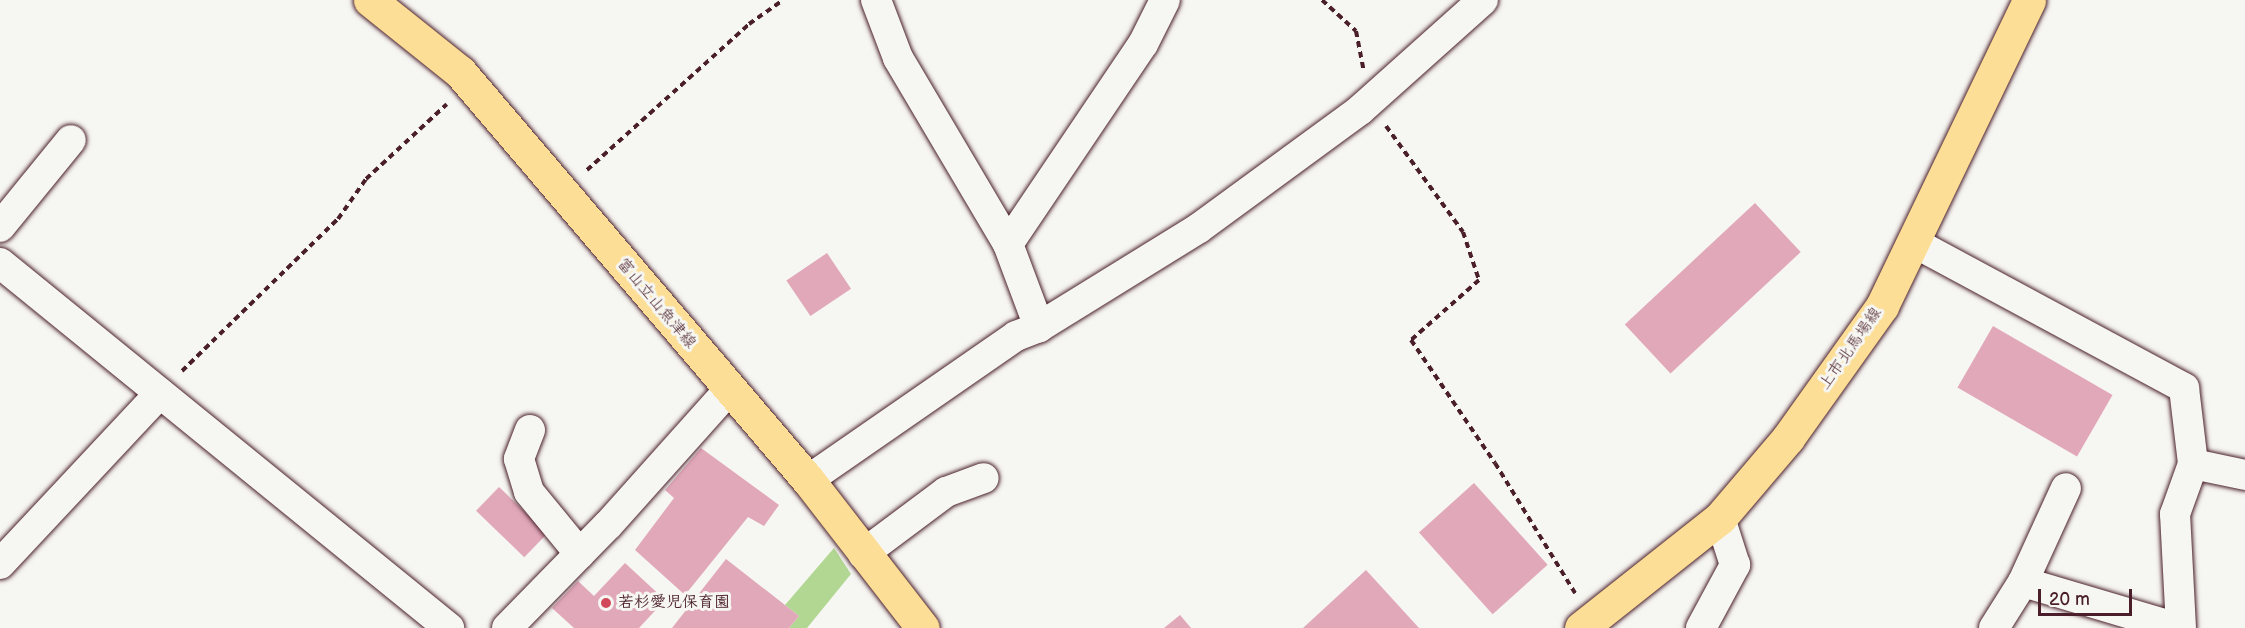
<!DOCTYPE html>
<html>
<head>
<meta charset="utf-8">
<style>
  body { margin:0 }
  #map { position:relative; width:2245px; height:628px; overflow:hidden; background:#f6f6f2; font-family:"Balsamiq Sans","Klee One",sans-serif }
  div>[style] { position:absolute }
  .green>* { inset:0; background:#b2d792 }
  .building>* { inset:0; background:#e1a8ba; transform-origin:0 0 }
  .path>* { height:4px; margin-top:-2px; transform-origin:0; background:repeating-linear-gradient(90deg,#4a1f2b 0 6px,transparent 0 10.5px) }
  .roads { filter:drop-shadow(0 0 2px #4a1f2b) drop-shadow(0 0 2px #4a1f2b) }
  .street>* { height:30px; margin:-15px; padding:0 15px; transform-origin:15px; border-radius:15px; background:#f6f6f2 }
  .primary>* { height:33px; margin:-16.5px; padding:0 16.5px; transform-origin:16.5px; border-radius:16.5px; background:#fdde96 }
  .dots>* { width:16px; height:16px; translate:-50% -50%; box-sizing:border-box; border:3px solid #f6f6f2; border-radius:50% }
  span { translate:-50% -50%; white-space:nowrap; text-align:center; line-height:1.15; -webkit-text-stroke:6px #f6f6f2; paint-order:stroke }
  .street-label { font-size:16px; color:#4a1f2b }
  .poi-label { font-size:16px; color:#4a1f2b; font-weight:700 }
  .left { translate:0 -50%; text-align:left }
  .scale { position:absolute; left:2038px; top:589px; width:94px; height:27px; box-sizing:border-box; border:3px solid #4a1f2b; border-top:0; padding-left:8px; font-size:18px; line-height:21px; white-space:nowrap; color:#4a1f2b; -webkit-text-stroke:4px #f6f6f2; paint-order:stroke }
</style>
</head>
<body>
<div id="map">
  <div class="green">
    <i style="clip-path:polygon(834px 548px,851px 574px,807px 628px,789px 628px,799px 616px,785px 605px)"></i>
  </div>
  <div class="building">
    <i style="left:1755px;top:203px;width:67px;height:178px;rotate:47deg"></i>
    <i style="left:827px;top:253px;width:43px;height:49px;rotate:56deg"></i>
    <i style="left:1993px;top:326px;width:138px;height:71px;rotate:30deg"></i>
    <i style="clip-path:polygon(701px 448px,779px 505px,764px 526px,748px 517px,685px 595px,635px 550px,674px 498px,665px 490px)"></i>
    <i style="left:1474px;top:483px;width:110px;height:74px;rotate:48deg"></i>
    <i style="left:499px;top:487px;width:67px;height:33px;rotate:44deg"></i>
    <i style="clip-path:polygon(726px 559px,799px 616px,789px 628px,672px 628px)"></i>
    <i style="clip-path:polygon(625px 563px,665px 600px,639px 628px,574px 628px,552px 608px,578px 581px,594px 596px)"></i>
    <i style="clip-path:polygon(1366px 570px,1419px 628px,1303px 628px)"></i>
    <i style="clip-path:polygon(1180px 615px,1191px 628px,1164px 628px)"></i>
  </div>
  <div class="path">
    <i style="left:1322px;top:0;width:46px;rotate:42.4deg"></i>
    <i style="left:1356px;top:31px;width:38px;rotate:79deg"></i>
    <i style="left:1386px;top:126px;width:131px;rotate:54deg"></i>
    <i style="left:1463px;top:232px;width:51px;rotate:71.6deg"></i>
    <i style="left:1479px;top:280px;width:91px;rotate:138.6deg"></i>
    <i style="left:1411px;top:340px;width:149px;rotate:55.7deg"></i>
    <i style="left:1495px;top:463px;width:153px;rotate:58.4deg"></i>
    <i style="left:587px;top:170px;width:218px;rotate:-42deg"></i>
    <i style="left:749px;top:24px;width:42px;rotate:-35.2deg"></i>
    <i style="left:182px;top:371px;width:218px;rotate:-44.3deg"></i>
    <i style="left:338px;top:219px;width:49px;rotate:-55deg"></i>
    <i style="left:366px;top:179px;width:110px;rotate:-42.8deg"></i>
  </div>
  <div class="roads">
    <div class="street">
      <i style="left:876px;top:0;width:62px;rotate:69.2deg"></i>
      <i style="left:898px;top:58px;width:216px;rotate:59.4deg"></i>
      <i style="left:1008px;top:244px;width:89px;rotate:69.5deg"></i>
      <i style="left:0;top:227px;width:112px;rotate:-50.8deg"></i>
      <i style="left:1913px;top:242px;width:308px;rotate:28.3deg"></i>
      <i style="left:2184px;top:388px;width:77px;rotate:83.2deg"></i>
      <i style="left:2193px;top:464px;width:53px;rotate:11.9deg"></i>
      <i style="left:1008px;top:244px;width:241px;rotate:-56deg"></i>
      <i style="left:1143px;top:44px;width:49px;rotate:-63.4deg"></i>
      <i style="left:0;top:263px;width:579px;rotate:39.11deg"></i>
      <i style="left:530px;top:430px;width:31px;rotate:111deg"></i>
      <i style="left:519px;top:459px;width:34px;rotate:73deg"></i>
      <i style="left:529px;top:492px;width:80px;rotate:50.6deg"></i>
      <i style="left:808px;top:480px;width:253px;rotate:-34.7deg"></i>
      <i style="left:1016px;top:336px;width:25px;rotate:-21deg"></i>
      <i style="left:1039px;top:327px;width:188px;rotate:-31.7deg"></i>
      <i style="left:1199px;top:228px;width:200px;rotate:-36.2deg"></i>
      <i style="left:1360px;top:110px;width:165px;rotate:-41.8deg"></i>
      <i style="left:863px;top:554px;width:104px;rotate:-36.8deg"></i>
      <i style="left:946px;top:492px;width:40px;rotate:-20.2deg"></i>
      <i style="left:0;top:564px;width:234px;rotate:-46.9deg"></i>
      <i style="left:2023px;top:582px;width:103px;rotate:-65.4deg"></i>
      <i style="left:507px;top:628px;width:144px;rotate:-45.6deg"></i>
      <i style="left:608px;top:525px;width:180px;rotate:-48.2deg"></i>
      <i style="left:1701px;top:628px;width:72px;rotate:-61.6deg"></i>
      <i style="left:1735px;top:565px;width:49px;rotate:-107.7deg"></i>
      <i style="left:1994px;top:628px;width:54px;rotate:-57.8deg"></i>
      <i style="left:2023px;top:582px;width:161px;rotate:16.6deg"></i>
      <i style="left:2181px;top:628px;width:114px;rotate:-93deg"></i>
      <i style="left:2175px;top:514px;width:53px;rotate:-70.2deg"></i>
    </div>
    <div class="primary">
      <i style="left:370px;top:0;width:115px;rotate:38.7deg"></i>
      <i style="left:460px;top:72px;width:536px;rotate:49.54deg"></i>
      <i style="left:808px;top:480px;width:187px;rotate:52.2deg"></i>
      <i style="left:1581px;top:628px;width:177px;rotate:-38.4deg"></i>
      <i style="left:1720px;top:518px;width:105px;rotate:-49.6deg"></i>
      <i style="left:1788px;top:438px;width:162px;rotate:-54.5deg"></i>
      <i style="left:1882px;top:306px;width:339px;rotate:-64.3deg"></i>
    </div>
  </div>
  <div class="dots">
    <i style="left:606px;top:603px;background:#d1495b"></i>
  </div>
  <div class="street-label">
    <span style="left:656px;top:304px;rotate:50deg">富山立山魚津線</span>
    <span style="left:1851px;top:349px;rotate:-55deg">上市北馬場線</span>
  </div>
  <div class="poi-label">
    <span class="left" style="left:618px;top:603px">若杉愛児保育園</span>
  </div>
  <div class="scale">20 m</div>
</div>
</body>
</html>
